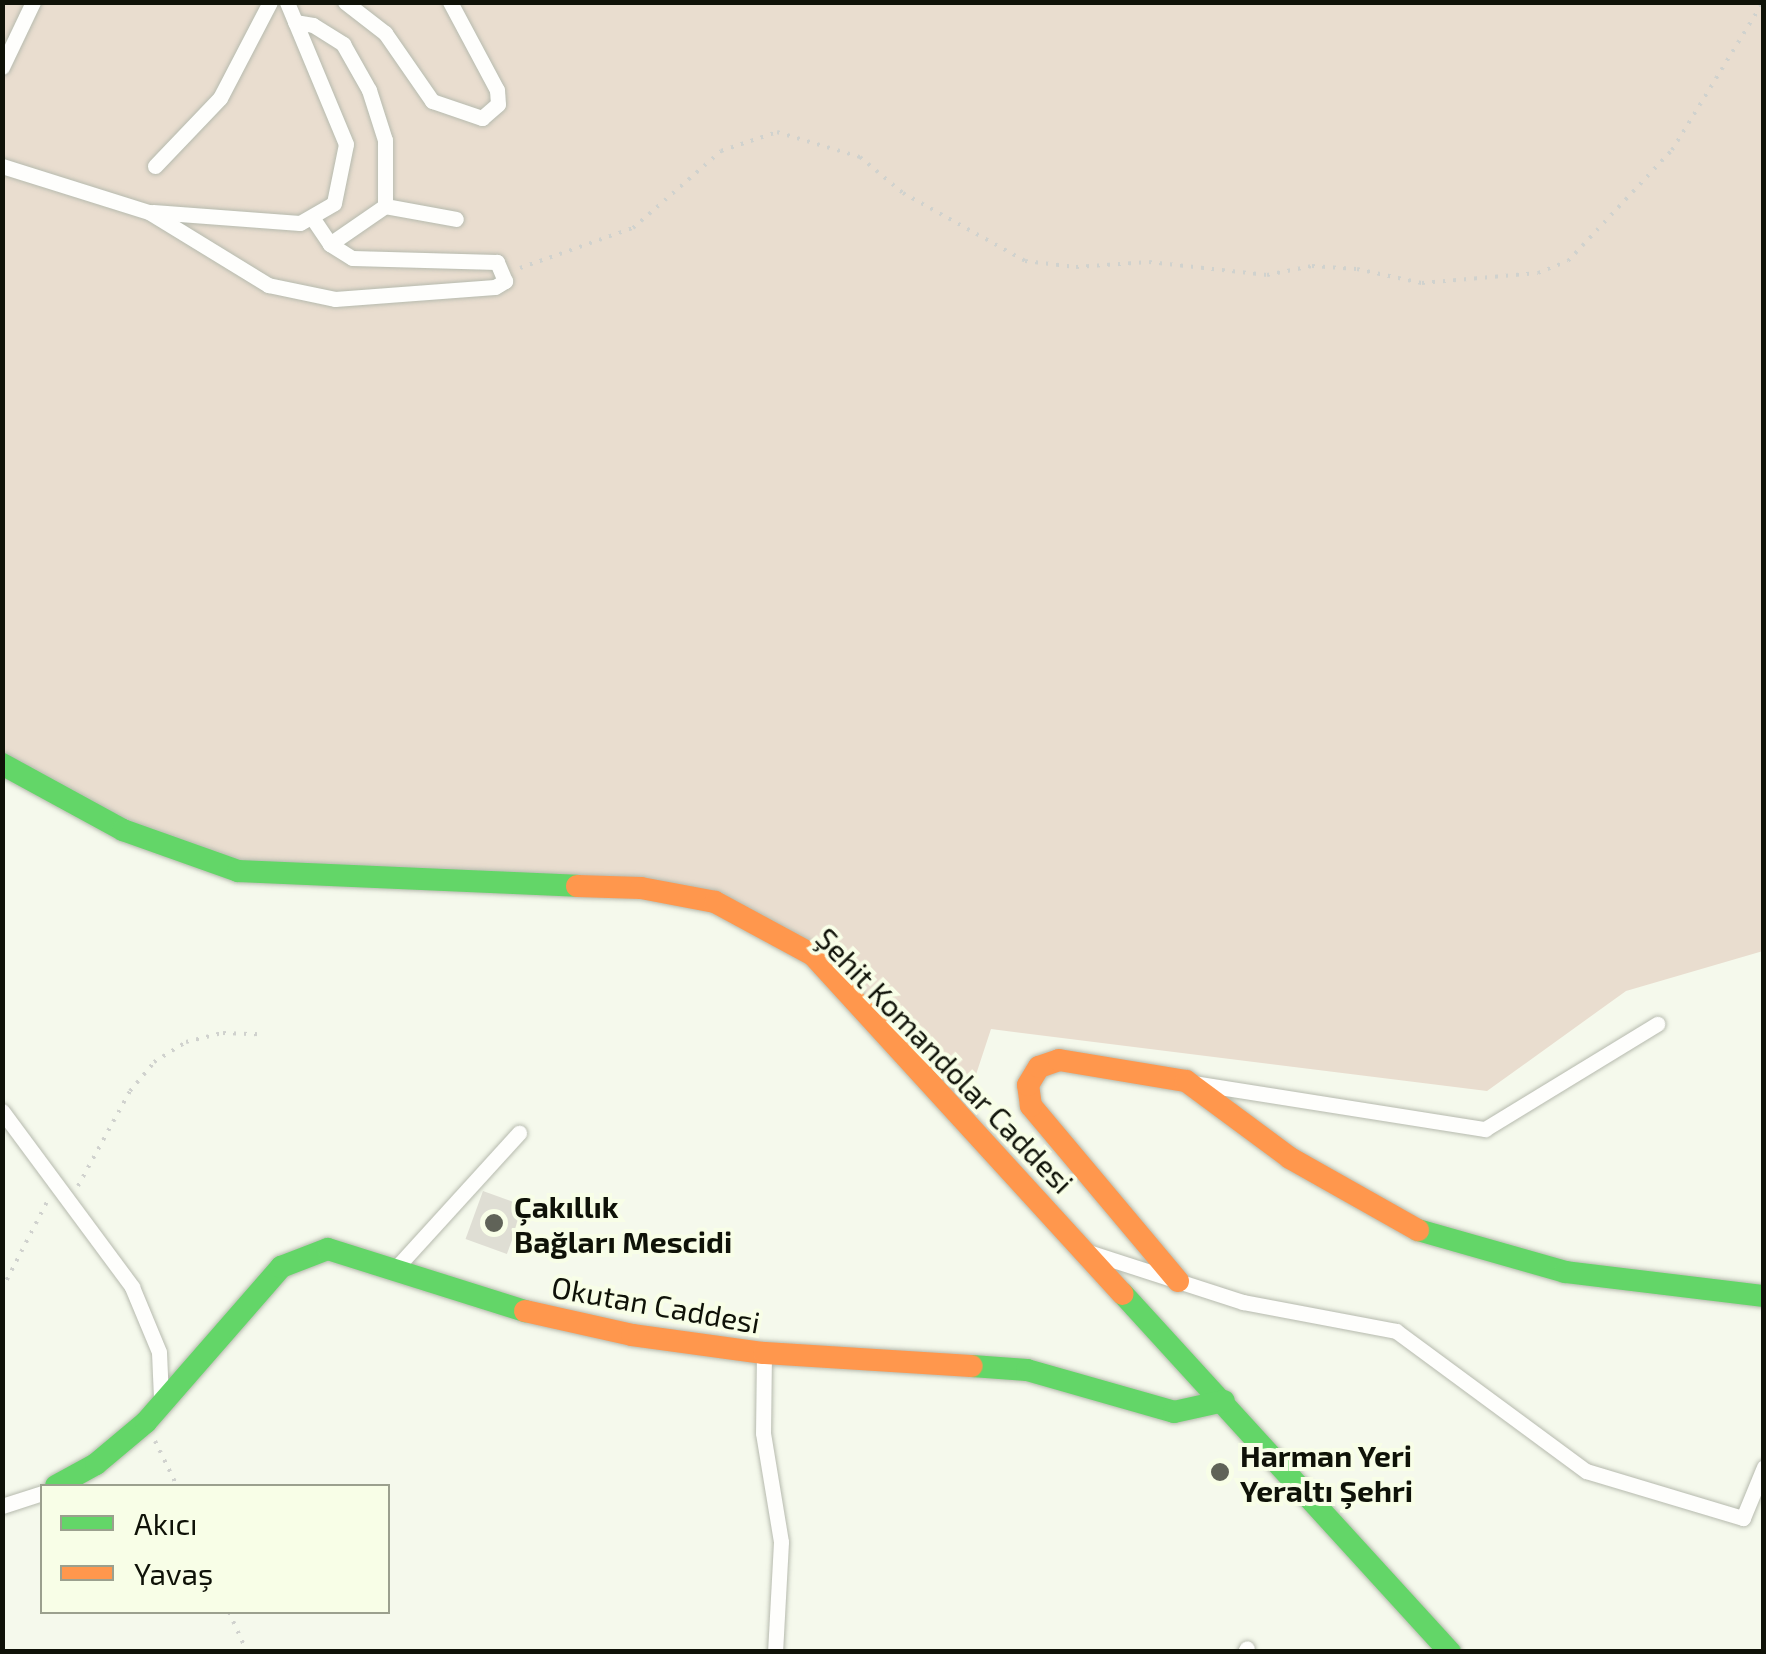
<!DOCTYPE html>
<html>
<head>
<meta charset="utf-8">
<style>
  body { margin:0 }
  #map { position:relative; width:1766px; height:1654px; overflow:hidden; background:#f5f9ec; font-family:"Exo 2",sans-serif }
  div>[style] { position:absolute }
  .green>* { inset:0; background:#e9ddcf }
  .building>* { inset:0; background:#dfded4; transform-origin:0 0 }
  .path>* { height:4px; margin-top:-2px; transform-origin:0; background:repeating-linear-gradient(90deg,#d0d2ce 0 2.5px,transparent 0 10.5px) }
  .roads { filter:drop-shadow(0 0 2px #b6baae) drop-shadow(0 0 2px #b6baae) }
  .street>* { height:15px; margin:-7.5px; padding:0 7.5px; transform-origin:7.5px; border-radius:7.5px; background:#fefefc }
  .fast>* { height:22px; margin:-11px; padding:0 11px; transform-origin:11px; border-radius:11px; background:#63d668 }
  .slow>* { height:22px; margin:-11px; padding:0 11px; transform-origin:11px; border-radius:11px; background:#ff974d }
  .dots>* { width:28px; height:28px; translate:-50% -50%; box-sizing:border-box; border:5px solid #f8fee7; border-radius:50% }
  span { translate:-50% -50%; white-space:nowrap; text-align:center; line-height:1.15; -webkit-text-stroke:8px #f8fee7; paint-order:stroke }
  .street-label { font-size:30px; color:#0f1208 }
  .poi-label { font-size:30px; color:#0f1208; font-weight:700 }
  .left { translate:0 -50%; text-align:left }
  .frame { position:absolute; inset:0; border:5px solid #0f1208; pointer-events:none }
  .legend { position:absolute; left:40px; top:1484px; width:350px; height:130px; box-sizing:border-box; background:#f8fee7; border:2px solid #9ba08e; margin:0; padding:12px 18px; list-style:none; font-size:30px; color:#0f1208 }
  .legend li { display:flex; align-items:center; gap:20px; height:50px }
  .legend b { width:50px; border:2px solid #9ba08e }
</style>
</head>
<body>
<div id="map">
  <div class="green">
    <i style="clip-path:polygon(2px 3px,1763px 3px,1763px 951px,1626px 991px,1487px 1091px,991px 1029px,964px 1111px,823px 960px,685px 898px,212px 863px,3px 762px)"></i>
  </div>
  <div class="building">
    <i style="left:483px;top:1191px;width:44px;height:51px;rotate:20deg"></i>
  </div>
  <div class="path">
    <i style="left:520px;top:268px;width:120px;rotate:-19.5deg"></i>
    <i style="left:633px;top:228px;width:117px;rotate:-41.2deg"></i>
    <i style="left:721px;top:151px;width:59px;rotate:-18.7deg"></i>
    <i style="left:777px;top:132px;width:87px;rotate:16.8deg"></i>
    <i style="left:860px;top:157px;width:56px;rotate:39.9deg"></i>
    <i style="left:903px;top:193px;width:140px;rotate:29.1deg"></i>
    <i style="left:1025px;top:261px;width:51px;rotate:6.7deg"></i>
    <i style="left:1076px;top:267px;width:73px;rotate:-3.9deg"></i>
    <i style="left:1149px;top:262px;width:119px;rotate:6.3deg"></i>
    <i style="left:1267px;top:275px;width:46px;rotate:-11.3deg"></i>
    <i style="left:1312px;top:266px;width:45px;rotate:3.8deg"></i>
    <i style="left:1357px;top:269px;width:66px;rotate:12.2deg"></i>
    <i style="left:1422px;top:283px;width:116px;rotate:-4.9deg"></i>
    <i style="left:1538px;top:273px;width:32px;rotate:-22deg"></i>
    <i style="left:1568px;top:261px;width:152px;rotate:-46.9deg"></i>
    <i style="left:1672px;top:150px;width:174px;rotate:-58.4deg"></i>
    <i style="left:78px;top:1186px;width:108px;rotate:-61.3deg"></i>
    <i style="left:130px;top:1091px;width:38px;rotate:-50deg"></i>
    <i style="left:154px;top:1062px;width:38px;rotate:-32deg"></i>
    <i style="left:186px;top:1042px;width:38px;rotate:-14deg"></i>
    <i style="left:223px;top:1033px;width:38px;rotate:2deg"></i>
    <i style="left:2px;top:1289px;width:100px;rotate:-62.7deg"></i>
    <i style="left:155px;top:1441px;width:50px;rotate:63.9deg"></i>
    <i style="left:229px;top:1612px;width:44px;rotate:65.8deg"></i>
  </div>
  <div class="roads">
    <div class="street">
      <i style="left:345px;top:2px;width:51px;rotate:37.8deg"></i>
      <i style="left:385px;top:33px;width:83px;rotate:55.3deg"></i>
      <i style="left:432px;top:101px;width:53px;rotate:18.8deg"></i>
      <i style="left:482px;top:118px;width:21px;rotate:-41deg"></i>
      <i style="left:498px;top:104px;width:14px;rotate:-94deg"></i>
      <i style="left:497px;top:90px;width:100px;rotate:-118.1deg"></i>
      <i style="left:295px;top:22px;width:18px;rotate:9deg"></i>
      <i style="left:313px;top:25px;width:36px;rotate:32deg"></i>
      <i style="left:343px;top:44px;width:53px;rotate:60.5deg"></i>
      <i style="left:369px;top:90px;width:52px;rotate:72.3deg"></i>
      <i style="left:385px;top:140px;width:66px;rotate:90deg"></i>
      <i style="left:385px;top:206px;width:67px;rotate:145.4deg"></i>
      <i style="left:2px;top:67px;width:72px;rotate:-64.5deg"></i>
      <i style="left:2px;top:166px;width:154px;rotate:17.4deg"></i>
      <i style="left:149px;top:212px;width:140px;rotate:31.5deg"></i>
      <i style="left:268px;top:285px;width:68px;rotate:11.8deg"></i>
      <i style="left:335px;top:299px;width:160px;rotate:-4.3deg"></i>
      <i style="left:495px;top:287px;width:12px;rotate:-31deg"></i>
      <i style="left:505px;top:281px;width:21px;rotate:-113deg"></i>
      <i style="left:497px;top:262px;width:145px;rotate:-178.4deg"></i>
      <i style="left:352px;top:258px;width:26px;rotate:-148deg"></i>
      <i style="left:330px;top:244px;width:29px;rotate:-124deg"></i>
      <i style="left:155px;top:166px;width:94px;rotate:-46.3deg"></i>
      <i style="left:220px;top:98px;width:108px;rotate:-62.5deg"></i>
      <i style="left:385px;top:206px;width:72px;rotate:10.4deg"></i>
      <i style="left:153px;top:212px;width:147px;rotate:4.3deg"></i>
      <i style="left:300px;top:223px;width:39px;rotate:-30deg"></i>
      <i style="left:334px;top:203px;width:60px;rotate:-78.5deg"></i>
      <i style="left:346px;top:144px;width:154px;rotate:-112.6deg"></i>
      <i style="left:1194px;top:1083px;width:295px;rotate:9deg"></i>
      <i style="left:1485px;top:1129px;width:202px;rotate:-31.4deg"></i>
      <i style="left:2px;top:1111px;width:219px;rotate:53.5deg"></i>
      <i style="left:132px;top:1287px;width:70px;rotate:67.4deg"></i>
      <i style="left:159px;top:1352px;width:46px;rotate:87.5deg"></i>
      <i style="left:1085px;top:1251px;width:166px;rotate:17.9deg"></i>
      <i style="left:1243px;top:1302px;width:156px;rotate:10.7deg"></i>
      <i style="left:1396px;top:1331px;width:236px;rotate:36.4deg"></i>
      <i style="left:1586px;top:1471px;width:164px;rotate:16.7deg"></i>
      <i style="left:1743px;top:1518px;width:55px;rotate:-67.6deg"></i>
      <i style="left:396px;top:1268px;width:183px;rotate:-47.7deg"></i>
      <i style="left:764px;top:1353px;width:80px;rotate:90.7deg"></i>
      <i style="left:763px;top:1433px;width:110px;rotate:80.6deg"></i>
      <i style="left:781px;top:1542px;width:110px;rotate:93.1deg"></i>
      <i style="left:2px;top:1506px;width:42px;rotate:-18deg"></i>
      <i style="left:1245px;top:1652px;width:4px;rotate:-63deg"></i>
    </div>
    <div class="fast">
      <i style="left:2px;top:764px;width:138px;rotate:28.6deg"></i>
      <i style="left:123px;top:830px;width:122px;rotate:19.6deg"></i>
      <i style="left:238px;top:871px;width:339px;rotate:2.5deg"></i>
      <i style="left:1418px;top:1230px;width:153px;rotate:15.9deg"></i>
      <i style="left:1565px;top:1272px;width:200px;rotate:6.9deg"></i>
      <i style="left:1123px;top:1294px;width:485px;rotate:47.6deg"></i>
      <i style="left:972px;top:1366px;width:55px;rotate:4.2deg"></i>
      <i style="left:1027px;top:1370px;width:153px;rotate:15.9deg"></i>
      <i style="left:1174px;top:1412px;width:51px;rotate:-12.4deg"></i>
      <i style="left:56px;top:1486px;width:46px;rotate:-28.8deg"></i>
      <i style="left:96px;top:1464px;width:65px;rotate:-40deg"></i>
      <i style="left:146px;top:1422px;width:206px;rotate:-48.9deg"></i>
      <i style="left:281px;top:1267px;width:50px;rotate:-21deg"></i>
      <i style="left:328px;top:1249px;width:207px;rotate:17.5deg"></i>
    </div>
    <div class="slow">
      <i style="left:577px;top:886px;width:64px;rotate:1.8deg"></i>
      <i style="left:641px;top:888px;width:75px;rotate:10.7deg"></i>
      <i style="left:715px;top:902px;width:111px;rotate:28.4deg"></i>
      <i style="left:813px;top:955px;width:459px;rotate:47.6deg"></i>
      <i style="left:1178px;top:1281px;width:229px;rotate:-130deg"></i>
      <i style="left:1031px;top:1106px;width:21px;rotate:-98deg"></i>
      <i style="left:1028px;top:1085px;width:21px;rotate:-59deg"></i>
      <i style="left:1039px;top:1067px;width:21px;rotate:-19deg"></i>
      <i style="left:1059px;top:1060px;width:129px;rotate:9.4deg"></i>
      <i style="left:1186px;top:1081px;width:129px;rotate:36.5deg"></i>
      <i style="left:1290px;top:1158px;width:147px;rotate:29.4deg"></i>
      <i style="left:525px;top:1311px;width:110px;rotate:12.6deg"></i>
      <i style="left:632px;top:1335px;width:133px;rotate:7.8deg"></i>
      <i style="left:764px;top:1353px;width:208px;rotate:3.6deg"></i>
    </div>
  </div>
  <div class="dots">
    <i style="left:494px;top:1223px;background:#606358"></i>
    <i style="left:1220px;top:1472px;background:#606358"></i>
  </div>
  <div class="street-label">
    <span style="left:945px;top:1060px;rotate:46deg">Şehit Komandolar Caddesi</span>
    <span style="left:656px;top:1304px;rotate:10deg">Okutan Caddesi</span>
  </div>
  <div class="poi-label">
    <span class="left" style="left:514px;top:1223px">Çakıllık<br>Bağları Mescidi</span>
    <span class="left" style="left:1240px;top:1472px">Harman Yeri<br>Yeraltı Şehri</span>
  </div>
  <div class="frame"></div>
  <ul class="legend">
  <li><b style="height:12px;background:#63d668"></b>Akıcı</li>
  <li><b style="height:12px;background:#ff974d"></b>Yavaş</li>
  </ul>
</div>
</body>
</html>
